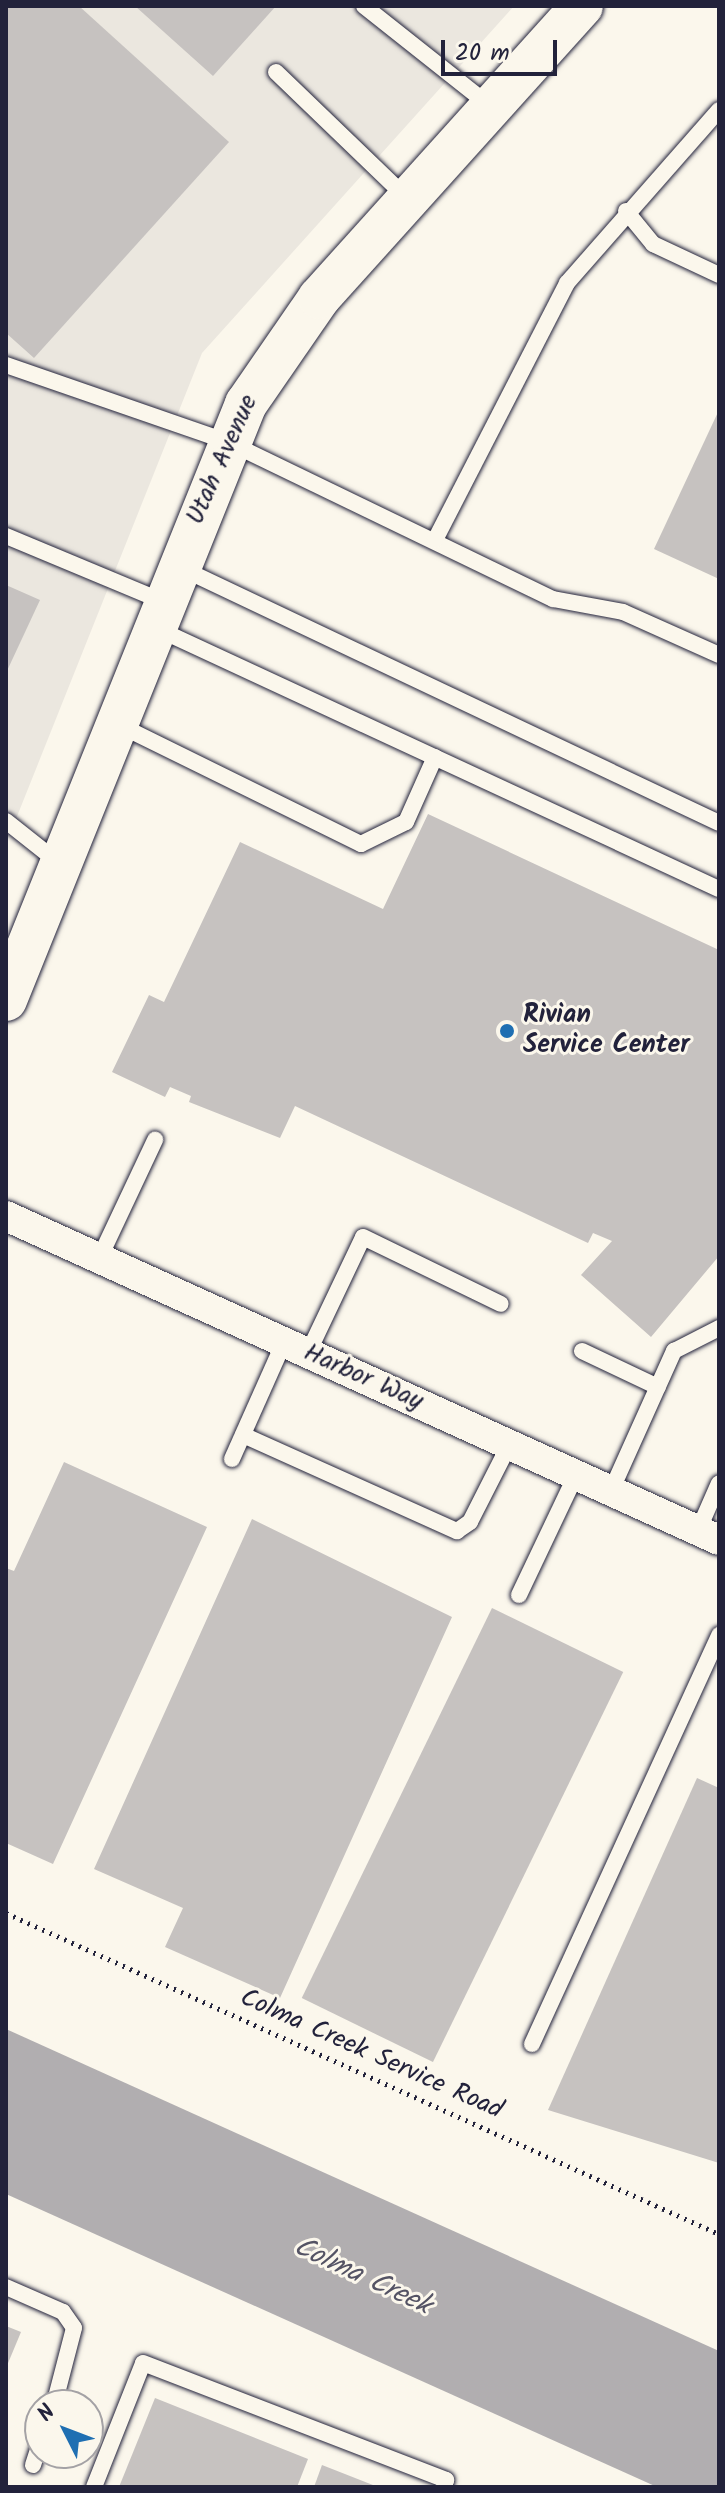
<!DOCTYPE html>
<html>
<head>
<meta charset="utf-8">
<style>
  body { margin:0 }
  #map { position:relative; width:725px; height:2493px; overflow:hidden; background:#fbf7ec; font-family:Kalam,sans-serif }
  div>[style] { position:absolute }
  .built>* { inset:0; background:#ebe7df }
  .water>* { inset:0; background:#b1aeb0 }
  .building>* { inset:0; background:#c6c2c0; transform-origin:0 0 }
  .path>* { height:5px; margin-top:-2.5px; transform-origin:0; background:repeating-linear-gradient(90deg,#22223b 0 2px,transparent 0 8px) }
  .roads { filter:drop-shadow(0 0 2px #22223b) drop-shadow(0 0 2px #22223b) }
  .lane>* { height:16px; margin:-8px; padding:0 8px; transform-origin:8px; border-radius:8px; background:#fbf7ec }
  .street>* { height:30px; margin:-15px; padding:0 15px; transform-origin:15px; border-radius:15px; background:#fbf7ec }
  .secondary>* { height:42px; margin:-21px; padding:0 21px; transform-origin:21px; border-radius:21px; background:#fbf7ec }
  .dots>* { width:22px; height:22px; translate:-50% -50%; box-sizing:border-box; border:4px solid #fbf7ec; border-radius:50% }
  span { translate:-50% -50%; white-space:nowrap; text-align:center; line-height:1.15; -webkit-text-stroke:6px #fbf7ec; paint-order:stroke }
  .street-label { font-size:26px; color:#22223b }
  .poi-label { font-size:26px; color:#22223b; font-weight:700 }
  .left { translate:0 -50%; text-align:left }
  .water-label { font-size:28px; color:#545364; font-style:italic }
  .frame { position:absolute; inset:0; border:8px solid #22223b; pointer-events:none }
  .north { position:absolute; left:24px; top:2389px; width:80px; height:80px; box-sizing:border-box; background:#fbf7ec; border:2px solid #a4a2a5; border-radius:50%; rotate:312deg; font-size:22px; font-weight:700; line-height:32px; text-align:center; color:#22223b }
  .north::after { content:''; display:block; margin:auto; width:28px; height:36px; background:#1f6fb2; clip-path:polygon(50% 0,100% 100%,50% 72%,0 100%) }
  .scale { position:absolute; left:441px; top:40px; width:116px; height:36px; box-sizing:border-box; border:4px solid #22223b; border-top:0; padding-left:10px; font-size:24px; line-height:28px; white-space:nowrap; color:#22223b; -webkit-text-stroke:6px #fbf7ec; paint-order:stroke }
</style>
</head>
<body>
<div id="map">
  <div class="built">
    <i style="clip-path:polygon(6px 6px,514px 6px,202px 353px,6px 844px)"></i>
  </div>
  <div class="water">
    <i style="clip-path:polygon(6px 2029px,719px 2351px,719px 2487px,657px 2487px,6px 2194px)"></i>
  </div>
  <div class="building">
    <i style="clip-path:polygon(6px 6px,79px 6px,229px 142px,34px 358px,6px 333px)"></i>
    <i style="clip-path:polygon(135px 6px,276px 6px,213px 76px)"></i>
    <i style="clip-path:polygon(719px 410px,719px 579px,654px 549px)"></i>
    <i style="clip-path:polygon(6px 585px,40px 600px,6px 673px)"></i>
    <i style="clip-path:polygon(428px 814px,719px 950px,719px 1256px,651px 1337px,581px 1275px,612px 1241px,593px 1233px,588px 1243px,295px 1106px,280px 1138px,189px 1102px,191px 1096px,170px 1087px,165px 1097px,112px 1072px,149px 995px,164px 1002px,240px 842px,383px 909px)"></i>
    <i style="clip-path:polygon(64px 1462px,207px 1527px,53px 1864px,6px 1843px,6px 1568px,14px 1571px)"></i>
    <i style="clip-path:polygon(252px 1519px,452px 1617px,280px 1998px,165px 1947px,183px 1908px,94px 1869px)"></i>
    <i style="left:492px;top:1608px;width:146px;height:434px;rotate:26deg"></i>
    <i style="clip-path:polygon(697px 1778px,719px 1788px,719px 2163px,548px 2110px)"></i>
    <i style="clip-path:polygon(6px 2326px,21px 2332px,6px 2368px)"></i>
    <i style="clip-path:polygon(155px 2398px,308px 2459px,297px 2487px,119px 2487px)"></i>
    <i style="clip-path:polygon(322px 2465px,378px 2487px,314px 2487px)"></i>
  </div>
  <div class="path">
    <i style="left:6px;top:1913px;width:782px;rotate:24.24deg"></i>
  </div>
  <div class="roads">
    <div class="lane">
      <i style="left:364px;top:6px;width:161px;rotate:38.4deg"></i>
      <i style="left:276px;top:72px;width:182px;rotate:43.9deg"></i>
      <i style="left:626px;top:211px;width:43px;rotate:50.7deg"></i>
      <i style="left:653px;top:244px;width:73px;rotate:25.2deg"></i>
      <i style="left:6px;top:365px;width:235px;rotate:19.1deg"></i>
      <i style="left:228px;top:442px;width:361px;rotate:25.8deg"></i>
      <i style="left:553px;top:599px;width:71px;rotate:10.5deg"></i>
      <i style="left:623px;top:612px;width:105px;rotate:24.1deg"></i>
      <i style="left:6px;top:536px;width:169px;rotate:22.6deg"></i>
      <i style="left:435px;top:540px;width:289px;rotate:-62.8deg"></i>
      <i style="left:567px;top:283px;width:230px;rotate:-48.7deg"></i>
      <i style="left:181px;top:568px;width:595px;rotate:25.36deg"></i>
      <i style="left:158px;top:629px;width:618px;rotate:24.87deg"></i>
      <i style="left:117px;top:724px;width:272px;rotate:26.2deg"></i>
      <i style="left:361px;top:844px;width:50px;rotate:-26.1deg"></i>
      <i style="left:406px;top:822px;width:71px;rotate:-66deg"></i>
      <i style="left:6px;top:821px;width:68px;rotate:38.4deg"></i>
      <i style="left:99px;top:1259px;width:132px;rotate:-64.8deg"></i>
      <i style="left:582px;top:1351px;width:84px;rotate:25.3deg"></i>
      <i style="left:308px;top:1353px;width:128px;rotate:-64.6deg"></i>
      <i style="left:363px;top:1237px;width:153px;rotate:25.9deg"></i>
      <i style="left:243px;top:1435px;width:235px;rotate:24.2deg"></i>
      <i style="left:457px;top:1531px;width:16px;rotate:-35deg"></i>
      <i style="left:470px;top:1522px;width:86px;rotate:-63.1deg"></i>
      <i style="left:232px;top:1459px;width:128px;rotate:-66deg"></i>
      <i style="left:611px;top:1491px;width:154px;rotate:-65.8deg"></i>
      <i style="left:674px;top:1351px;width:51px;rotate:-27.1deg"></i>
      <i style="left:698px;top:1531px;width:52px;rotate:-66.4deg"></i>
      <i style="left:519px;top:1595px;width:133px;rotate:-64.6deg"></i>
      <i style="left:532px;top:2044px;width:450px;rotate:-65.4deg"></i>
      <i style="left:6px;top:2287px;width:62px;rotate:23.7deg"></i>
      <i style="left:63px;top:2312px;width:19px;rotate:55deg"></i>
      <i style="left:74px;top:2328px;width:80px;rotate:104.6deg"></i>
      <i style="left:33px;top:2465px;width:22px;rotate:-72deg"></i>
      <i style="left:94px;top:2487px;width:133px;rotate:-68.4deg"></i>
      <i style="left:143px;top:2363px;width:325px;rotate:21.1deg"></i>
      <i style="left:446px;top:2480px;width:7px;rotate:106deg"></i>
    </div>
    <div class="street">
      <i style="left:6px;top:1216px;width:783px;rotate:24.44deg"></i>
    </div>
    <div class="secondary">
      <i style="left:6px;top:1000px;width:643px;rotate:-68.07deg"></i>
      <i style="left:246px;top:404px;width:129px;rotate:-55.4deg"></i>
      <i style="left:319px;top:298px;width:393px;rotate:-48deg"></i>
    </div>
  </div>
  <div class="dots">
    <i style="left:507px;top:1031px;background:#1f6fb2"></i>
  </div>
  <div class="street-label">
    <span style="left:223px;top:460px;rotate:-66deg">Utah Avenue</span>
    <span style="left:363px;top:1378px;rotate:24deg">Harbor Way</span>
    <span style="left:371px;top:2055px;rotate:24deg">Colma Creek Service Road</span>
  </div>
  <div class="poi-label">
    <span class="left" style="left:523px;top:1031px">Rivian<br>Service Center</span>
  </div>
  <div class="water-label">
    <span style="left:362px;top:2277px;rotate:25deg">Colma Creek</span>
  </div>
  <div class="frame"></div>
  <div class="north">N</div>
  <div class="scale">20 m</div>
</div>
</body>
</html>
